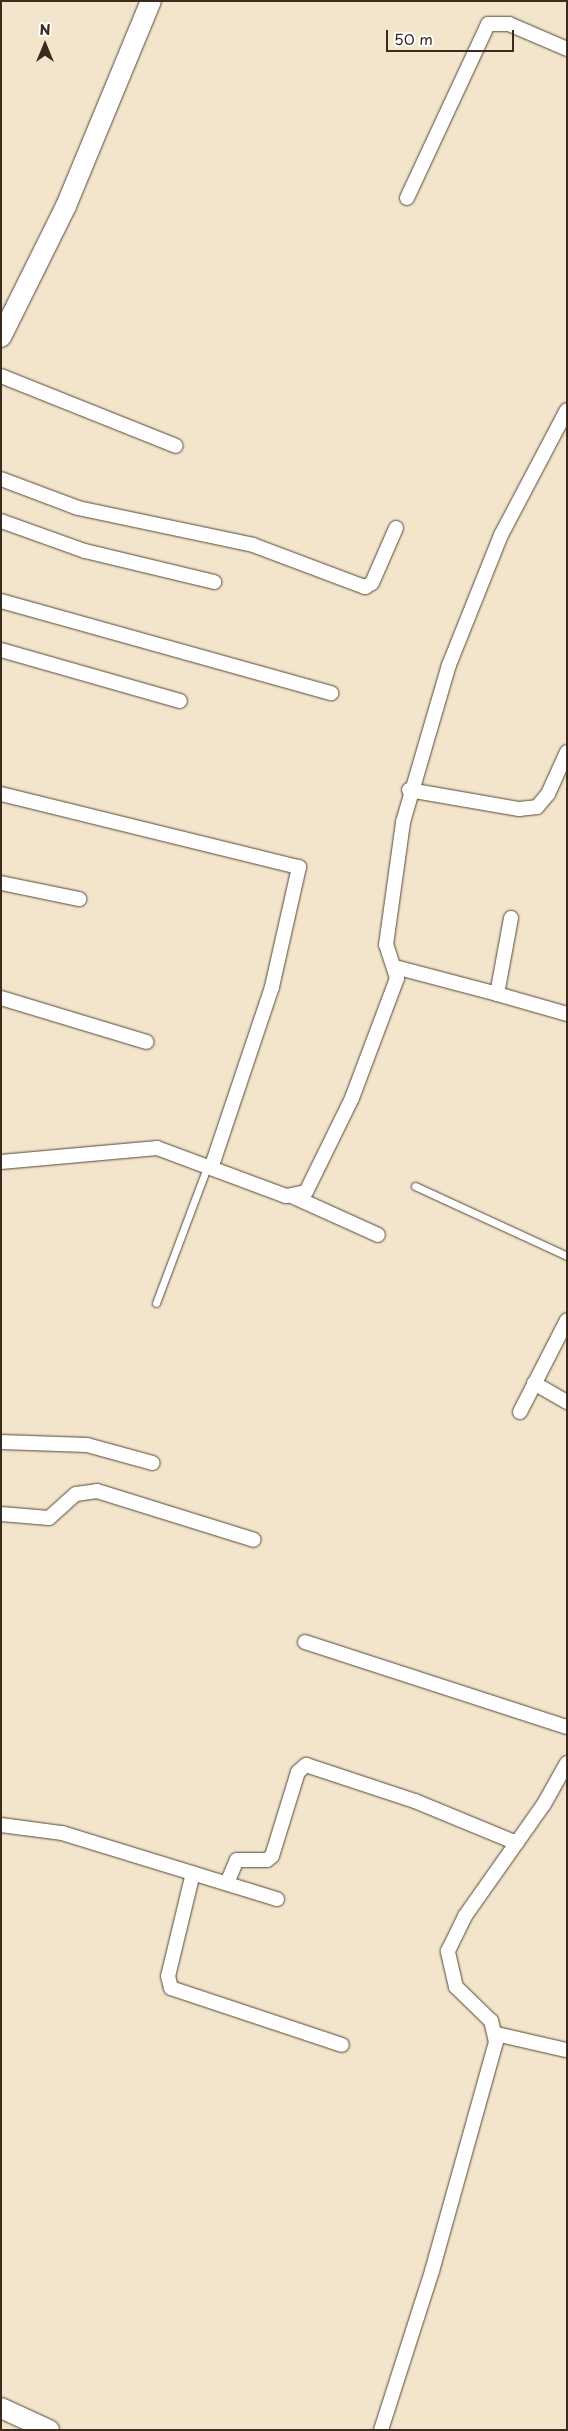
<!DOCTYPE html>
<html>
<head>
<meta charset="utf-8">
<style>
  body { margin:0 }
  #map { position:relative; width:568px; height:2431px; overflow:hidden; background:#f2e5cc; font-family:"Playpen Sans",sans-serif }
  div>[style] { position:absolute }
  .roads { filter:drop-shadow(0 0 1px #564638) drop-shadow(0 0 1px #564638) }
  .lane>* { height:7px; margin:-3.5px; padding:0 3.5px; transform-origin:3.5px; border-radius:3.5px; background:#fff }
  .street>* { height:14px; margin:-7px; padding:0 7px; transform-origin:7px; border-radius:7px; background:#fff }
  .secondary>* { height:20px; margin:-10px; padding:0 10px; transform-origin:10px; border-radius:10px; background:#fff }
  span { translate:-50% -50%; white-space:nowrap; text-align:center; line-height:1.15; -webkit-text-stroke:4px #fff; paint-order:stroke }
  .frame { position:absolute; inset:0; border:2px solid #3b2a1e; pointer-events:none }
  .north { position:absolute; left:20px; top:20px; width:50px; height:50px; -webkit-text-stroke:4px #fff; paint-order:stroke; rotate:0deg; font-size:14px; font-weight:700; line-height:20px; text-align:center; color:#3b2a1e }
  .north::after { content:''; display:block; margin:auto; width:18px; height:22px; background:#3b2a1e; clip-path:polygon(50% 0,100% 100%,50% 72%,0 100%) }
  .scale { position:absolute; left:386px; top:30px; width:128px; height:22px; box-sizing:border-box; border:2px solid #3b2a1e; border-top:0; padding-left:6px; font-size:15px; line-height:18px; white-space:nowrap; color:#3b2a1e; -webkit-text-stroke:4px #fff; paint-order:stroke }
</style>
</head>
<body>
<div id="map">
  <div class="roads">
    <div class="lane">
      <i style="left:415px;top:1186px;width:167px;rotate:24.7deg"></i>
      <i style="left:156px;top:1303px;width:145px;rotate:-69.4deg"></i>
    </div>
    <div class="street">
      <i style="left:407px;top:198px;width:192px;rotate:-65deg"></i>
      <i style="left:488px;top:24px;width:21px"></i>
      <i style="left:509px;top:24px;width:63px;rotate:23.3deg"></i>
      <i style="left:1px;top:376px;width:188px;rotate:21.8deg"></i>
      <i style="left:1px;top:479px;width:82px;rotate:20.6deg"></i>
      <i style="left:78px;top:508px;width:179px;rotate:11.9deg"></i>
      <i style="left:253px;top:545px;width:120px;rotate:20.6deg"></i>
      <i style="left:365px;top:587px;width:8px;rotate:-30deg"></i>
      <i style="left:372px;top:583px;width:60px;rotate:-66.4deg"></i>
      <i style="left:1px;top:521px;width:89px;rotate:19.7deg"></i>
      <i style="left:85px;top:551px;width:133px;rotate:13.5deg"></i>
      <i style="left:1px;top:601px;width:343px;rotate:15.6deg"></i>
      <i style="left:1px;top:650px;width:186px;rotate:15.9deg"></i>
      <i style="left:409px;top:790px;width:112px;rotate:9.8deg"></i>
      <i style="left:519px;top:809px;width:18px;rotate:-6deg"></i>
      <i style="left:537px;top:807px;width:17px;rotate:-50deg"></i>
      <i style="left:548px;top:794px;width:46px;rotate:-65.7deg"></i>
      <i style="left:1px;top:794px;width:307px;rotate:13.8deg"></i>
      <i style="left:299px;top:867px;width:123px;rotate:102.7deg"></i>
      <i style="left:272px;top:987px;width:191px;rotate:108.6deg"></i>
      <i style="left:1px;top:883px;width:80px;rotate:11.6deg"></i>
      <i style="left:511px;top:918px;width:77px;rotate:100.4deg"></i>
      <i style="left:497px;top:994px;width:73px;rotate:15.9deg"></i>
      <i style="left:395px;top:967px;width:106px;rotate:14.8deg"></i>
      <i style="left:1px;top:998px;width:152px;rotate:16.8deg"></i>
      <i style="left:1px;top:1162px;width:157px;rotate:-5.1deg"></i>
      <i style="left:157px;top:1148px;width:138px;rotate:20.4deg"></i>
      <i style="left:286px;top:1196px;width:20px;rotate:-11deg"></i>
      <i style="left:306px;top:1192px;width:105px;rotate:-63.9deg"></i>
      <i style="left:352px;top:1098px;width:128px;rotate:-69.4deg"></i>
      <i style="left:397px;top:978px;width:35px;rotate:-108deg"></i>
      <i style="left:386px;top:945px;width:124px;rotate:-82.1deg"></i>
      <i style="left:403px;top:822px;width:164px;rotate:-73.7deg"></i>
      <i style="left:449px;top:665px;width:140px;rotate:-68.2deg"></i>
      <i style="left:501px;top:535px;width:141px;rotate:-62.2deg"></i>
      <i style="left:294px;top:1197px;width:92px;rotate:24.3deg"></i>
      <i style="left:534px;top:1383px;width:38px;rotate:30deg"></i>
      <i style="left:520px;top:1412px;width:103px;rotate:-62.9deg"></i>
      <i style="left:1px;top:1442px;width:86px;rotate:2deg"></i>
      <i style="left:87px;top:1445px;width:68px;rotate:15.3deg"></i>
      <i style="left:1px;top:1514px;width:48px;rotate:4.8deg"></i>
      <i style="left:49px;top:1518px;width:36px;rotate:-42deg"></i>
      <i style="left:76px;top:1494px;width:21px;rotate:-8deg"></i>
      <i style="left:97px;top:1491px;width:164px;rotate:17.3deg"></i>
      <i style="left:305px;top:1642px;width:275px;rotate:18deg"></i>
      <i style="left:1px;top:1825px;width:62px;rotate:7.5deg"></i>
      <i style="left:62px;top:1833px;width:225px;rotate:17.1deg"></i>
      <i style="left:193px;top:1873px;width:106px;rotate:103.6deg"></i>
      <i style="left:168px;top:1976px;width:12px;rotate:76deg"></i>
      <i style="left:171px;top:1988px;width:180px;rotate:18.4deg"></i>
      <i style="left:227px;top:1883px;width:25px;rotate:-67deg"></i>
      <i style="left:237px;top:1860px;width:30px"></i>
      <i style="left:267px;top:1860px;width:6px;rotate:-39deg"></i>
      <i style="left:272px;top:1856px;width:88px;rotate:-72.8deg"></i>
      <i style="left:298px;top:1772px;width:11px;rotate:-41deg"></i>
      <i style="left:306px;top:1765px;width:115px;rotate:18.3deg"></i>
      <i style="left:415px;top:1801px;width:110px;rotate:22.4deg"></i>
      <i style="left:496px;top:2034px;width:72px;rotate:12.9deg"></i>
      <i style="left:381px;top:2430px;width:167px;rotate:-72.2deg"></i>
      <i style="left:432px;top:2271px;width:238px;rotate:-74.4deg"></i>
      <i style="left:496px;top:2042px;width:22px;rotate:-103deg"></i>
      <i style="left:491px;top:2021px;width:49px;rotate:-135.8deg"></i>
      <i style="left:456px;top:1987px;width:37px;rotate:-103deg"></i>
      <i style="left:448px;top:1951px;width:39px;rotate:-64deg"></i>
      <i style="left:465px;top:1916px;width:137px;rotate:-54.8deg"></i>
      <i style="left:544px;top:1804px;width:47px;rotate:-60.7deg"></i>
    </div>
    <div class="secondary">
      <i style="left:1px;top:337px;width:146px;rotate:-63.6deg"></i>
      <i style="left:66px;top:206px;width:222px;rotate:-67.5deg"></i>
      <i style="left:1px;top:2408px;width:53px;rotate:24.6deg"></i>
    </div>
  </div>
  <div class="frame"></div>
  <div class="north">N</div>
  <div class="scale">50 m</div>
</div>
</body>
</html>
